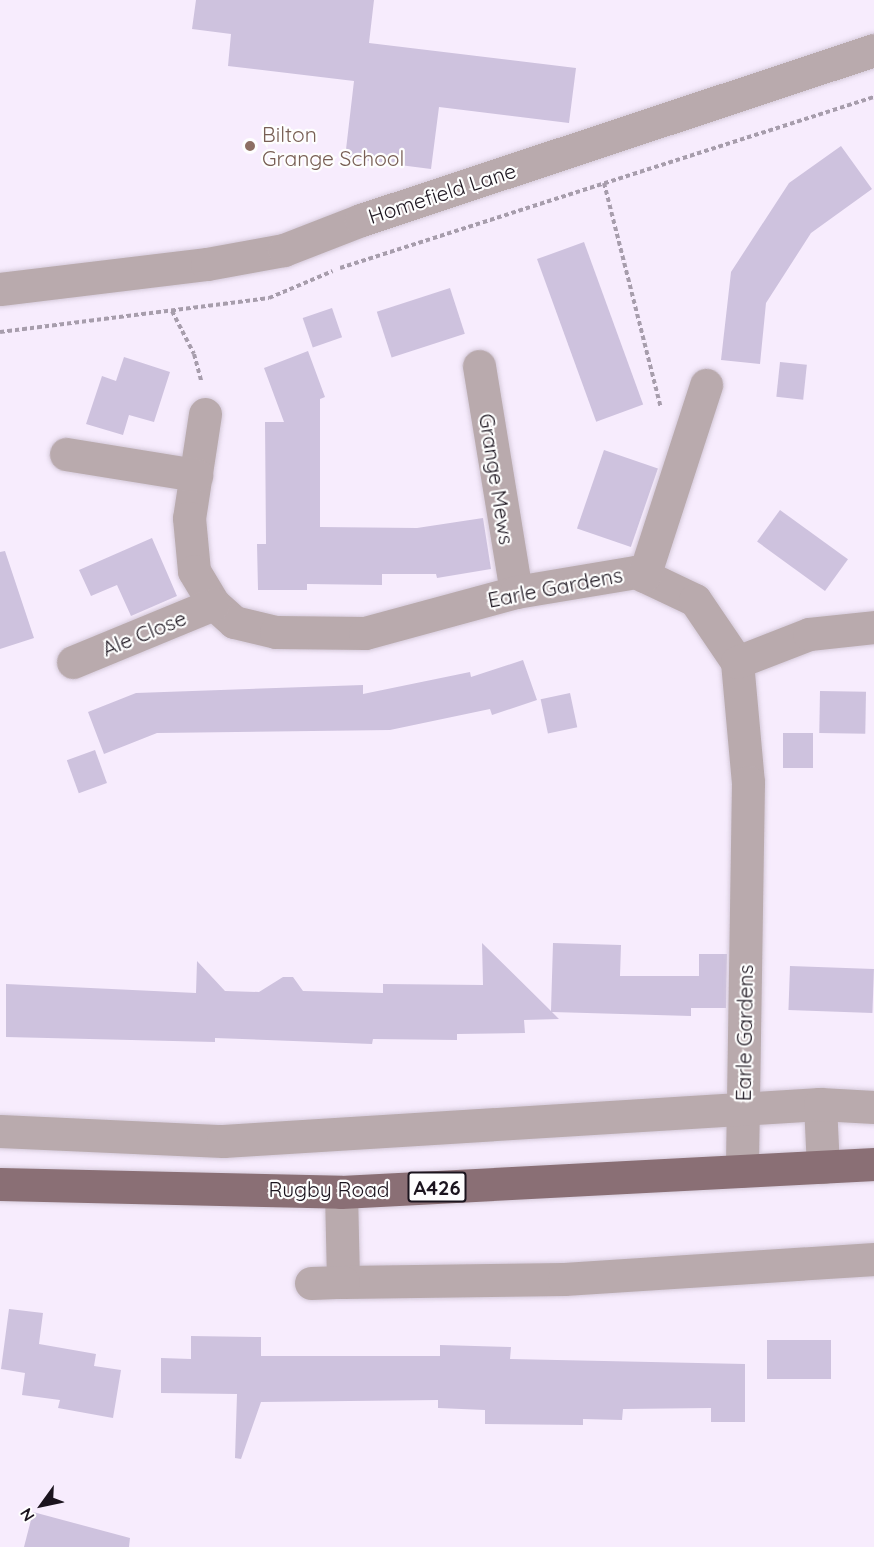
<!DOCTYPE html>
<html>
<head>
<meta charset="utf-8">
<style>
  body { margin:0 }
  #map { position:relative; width:874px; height:1547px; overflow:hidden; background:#f7ecfd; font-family:Quicksand,sans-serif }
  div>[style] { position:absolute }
  .building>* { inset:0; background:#cec2de; transform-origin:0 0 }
  .path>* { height:4px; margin-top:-2px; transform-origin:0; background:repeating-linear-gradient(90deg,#a79dac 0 4.5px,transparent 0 7.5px) }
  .roads { filter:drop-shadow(0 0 2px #d4c9d9) drop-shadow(0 0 2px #d4c9d9) }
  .minor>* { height:33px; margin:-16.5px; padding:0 16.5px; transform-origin:16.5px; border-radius:16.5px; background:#b9aaad }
  .major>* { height:33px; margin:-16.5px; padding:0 16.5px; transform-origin:16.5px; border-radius:16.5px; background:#8a6f75 }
  .dots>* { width:16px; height:16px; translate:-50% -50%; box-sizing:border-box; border:3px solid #fefefe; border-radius:50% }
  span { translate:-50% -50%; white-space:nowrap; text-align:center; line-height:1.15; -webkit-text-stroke:4.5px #fefefe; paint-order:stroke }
  .shield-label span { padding:2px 4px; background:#fefefe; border:2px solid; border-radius:4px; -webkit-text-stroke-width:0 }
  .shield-label { font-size:20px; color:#1b141e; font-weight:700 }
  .education-label { font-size:21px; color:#785e54 }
  .left { translate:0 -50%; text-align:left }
  .street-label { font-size:21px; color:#1b141e }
  .north { position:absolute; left:12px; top:1475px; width:60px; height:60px; -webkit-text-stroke:4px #fefefe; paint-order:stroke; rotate:237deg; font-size:16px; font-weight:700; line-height:24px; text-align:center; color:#1b141e }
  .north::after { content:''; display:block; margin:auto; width:21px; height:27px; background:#1b141e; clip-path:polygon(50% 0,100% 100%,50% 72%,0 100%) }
</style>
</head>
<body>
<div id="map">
  <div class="building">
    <i style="clip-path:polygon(196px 0,374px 0,369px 43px,576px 68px,569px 123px,439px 107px,431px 169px,345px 158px,354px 81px,228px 66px,231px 34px,192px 29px)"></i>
    <i style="clip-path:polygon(841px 146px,872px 189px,811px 233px,766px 303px,760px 364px,721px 360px,731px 272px,789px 183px)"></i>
    <i style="left:584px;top:242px;width:173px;height:50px;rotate:70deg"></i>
    <i style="left:450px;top:288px;width:48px;height:77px;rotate:72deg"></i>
    <i style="left:332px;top:308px;width:31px;height:31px;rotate:71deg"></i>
    <i style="clip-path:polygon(308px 351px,325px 397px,320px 399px,320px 527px,417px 528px,483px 518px,491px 569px,437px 578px,436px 574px,382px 574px,382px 585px,307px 584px,307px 590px,258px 590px,257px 544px,266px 544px,265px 422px,284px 422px,264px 368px)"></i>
    <i style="clip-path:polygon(124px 357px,170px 372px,154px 422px,129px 415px,123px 435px,86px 424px,102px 376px,116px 381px)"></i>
    <i style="left:780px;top:362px;width:27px;height:35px;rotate:6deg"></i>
    <i style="left:604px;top:450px;width:57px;height:83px;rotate:19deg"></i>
    <i style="left:780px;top:510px;width:84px;height:39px;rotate:36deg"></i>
    <i style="clip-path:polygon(152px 538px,177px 596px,131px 616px,117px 585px,91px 596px,79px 570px)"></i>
    <i style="clip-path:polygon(5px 551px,34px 638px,0 649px,0 552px)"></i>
    <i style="clip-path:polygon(523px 660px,537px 700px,492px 715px,490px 709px,390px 730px,157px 733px,104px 754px,88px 712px,136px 693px,363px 685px,363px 694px,470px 672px,471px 677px)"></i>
    <i style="left:820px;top:691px;width:46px;height:42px;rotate:1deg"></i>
    <i style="left:570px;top:693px;width:35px;height:30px;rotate:78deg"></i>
    <i style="left:783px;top:733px;width:30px;height:35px"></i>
    <i style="left:95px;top:750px;width:35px;height:30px;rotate:70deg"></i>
    <i style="clip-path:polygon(482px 943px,551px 1011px,553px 943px,621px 945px,620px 976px,699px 976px,699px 954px,727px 954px,726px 1008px,691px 1008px,691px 1016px,552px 1012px,559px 1019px,524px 1020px,525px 1033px,457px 1034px,457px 1040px,373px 1039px,372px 1044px,215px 1038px,215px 1042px,6px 1037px,6px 984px,196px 993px,197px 961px,225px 991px,259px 992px,283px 977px,293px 977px,303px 991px,383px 993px,383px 984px,483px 985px)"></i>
    <i style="left:790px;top:966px;width:84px;height:44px;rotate:2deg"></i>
    <i style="clip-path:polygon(9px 1309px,43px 1313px,39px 1344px,96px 1354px,94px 1366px,121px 1370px,113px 1418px,58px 1408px,60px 1400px,22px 1395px,25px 1373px,1px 1369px)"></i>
    <i style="clip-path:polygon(191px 1336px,261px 1337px,261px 1356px,440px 1356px,440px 1345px,511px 1347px,510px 1359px,745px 1364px,745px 1422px,711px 1422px,711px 1408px,623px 1409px,622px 1420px,583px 1419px,583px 1425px,485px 1424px,485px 1410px,438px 1408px,438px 1400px,261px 1402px,241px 1459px,235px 1458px,237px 1394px,161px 1393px,161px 1358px,191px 1359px)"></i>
    <i style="left:767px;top:1340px;width:64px;height:39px"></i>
    <i style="clip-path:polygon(33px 1512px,130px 1538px,129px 1547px,24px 1547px)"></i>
  </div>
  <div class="path">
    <i style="left:604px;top:183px;width:232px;rotate:75.8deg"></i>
    <i style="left:340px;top:268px;width:561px;rotate:-17.76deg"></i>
    <i style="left:172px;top:311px;width:48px;rotate:62.9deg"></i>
    <i style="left:194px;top:354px;width:28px;rotate:75deg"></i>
    <i style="left:0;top:332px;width:271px;rotate:-7.2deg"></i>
    <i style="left:269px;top:298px;width:69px;rotate:-22.9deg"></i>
  </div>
  <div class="roads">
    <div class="minor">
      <i style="left:0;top:289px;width:209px;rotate:-6.9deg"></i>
      <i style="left:207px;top:264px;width:78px;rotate:-10.3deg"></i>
      <i style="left:284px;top:250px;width:83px;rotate:-21.3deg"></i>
      <i style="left:361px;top:220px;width:540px;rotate:-18.33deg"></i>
      <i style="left:479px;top:366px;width:229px;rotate:80.7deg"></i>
      <i style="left:205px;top:414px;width:105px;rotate:98.7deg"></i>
      <i style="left:189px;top:518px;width:53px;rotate:84.6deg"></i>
      <i style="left:194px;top:571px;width:39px;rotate:59deg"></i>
      <i style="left:214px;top:604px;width:27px;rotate:42deg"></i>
      <i style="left:234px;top:622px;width:43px;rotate:13.4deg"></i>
      <i style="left:276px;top:632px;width:89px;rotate:0.6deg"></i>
      <i style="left:365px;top:633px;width:156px;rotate:-15.2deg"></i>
      <i style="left:516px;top:592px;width:122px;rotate:-9.5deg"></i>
      <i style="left:636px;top:572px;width:65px;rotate:25.4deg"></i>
      <i style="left:695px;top:600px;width:75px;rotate:55.9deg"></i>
      <i style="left:737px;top:662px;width:121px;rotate:84.8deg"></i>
      <i style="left:748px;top:782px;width:389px;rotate:90.9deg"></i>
      <i style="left:66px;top:454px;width:132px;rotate:9.2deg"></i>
      <i style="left:644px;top:576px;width:201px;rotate:-72deg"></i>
      <i style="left:73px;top:662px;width:152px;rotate:-22.4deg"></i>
      <i style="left:737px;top:662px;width:77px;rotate:-21.3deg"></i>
      <i style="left:809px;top:634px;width:65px;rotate:-6.1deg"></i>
      <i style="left:820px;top:1104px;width:63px;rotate:87.3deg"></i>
      <i style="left:0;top:1131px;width:223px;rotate:2.6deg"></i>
      <i style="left:223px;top:1141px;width:598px;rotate:-3.55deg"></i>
      <i style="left:820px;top:1104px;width:54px;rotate:3.2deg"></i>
      <i style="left:341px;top:1192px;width:90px;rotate:88.7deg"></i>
      <i style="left:343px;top:1282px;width:221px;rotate:-0.8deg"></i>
      <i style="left:564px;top:1279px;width:311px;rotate:-3.7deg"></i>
      <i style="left:311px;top:1283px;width:32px;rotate:-2deg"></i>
    </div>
    <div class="major">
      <i style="left:0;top:1184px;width:341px;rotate:1.3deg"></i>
      <i style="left:341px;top:1192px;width:534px;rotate:-3.01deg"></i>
    </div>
  </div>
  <div class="dots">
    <i style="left:250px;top:146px;background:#8d6e63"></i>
  </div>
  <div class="shield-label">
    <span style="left:437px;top:1187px">A426</span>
  </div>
  <div class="education-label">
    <span class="left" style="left:262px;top:146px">Bilton<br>Grange School</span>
  </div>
  <div class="street-label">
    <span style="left:442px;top:193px;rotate:-18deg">Homefield Lane</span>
    <span style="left:497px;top:479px;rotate:81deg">Grange Mews</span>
    <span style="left:555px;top:587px;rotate:-11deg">Earle Gardens</span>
    <span style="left:144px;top:633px;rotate:-22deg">Ale Close</span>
    <span style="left:744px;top:1033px;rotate:-89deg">Earle Gardens</span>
    <span style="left:329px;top:1189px">Rugby Road</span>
  </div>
  <div class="north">N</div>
</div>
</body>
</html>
